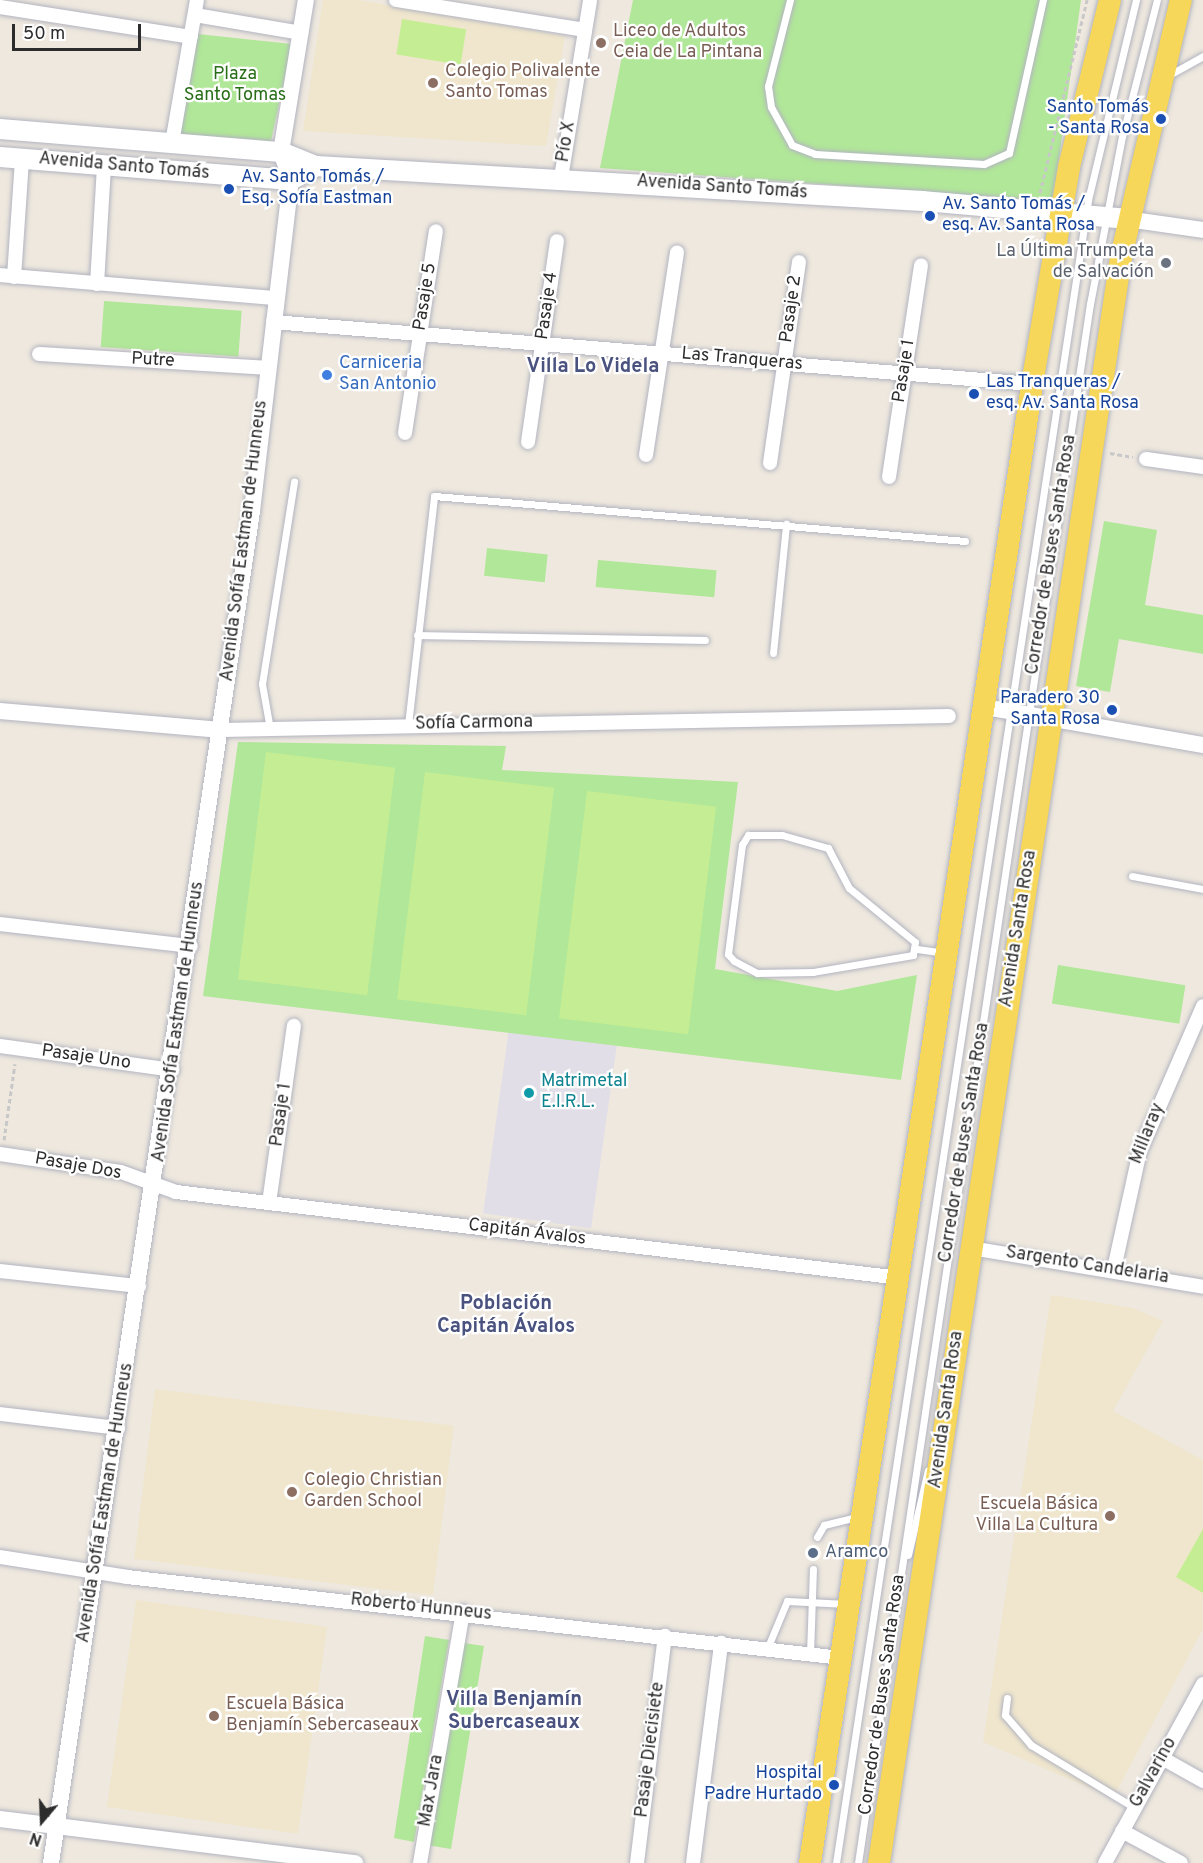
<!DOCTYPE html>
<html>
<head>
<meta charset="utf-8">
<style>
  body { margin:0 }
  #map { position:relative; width:1203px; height:1863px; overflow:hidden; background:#eee8de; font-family:Overpass,sans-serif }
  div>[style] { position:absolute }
  .industrial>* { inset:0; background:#e1dee7; transform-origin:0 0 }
  .education>* { inset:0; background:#f0e6cd; transform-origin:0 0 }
  .green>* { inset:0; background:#b1e798; transform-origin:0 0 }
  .pitch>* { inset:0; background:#c5ee94; transform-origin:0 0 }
  .path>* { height:3px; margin-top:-1.5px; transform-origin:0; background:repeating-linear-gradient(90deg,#c8c8c8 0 4.5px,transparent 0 7.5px) }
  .roads { filter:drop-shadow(0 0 2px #b2b4c0) drop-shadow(0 0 2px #b2b4c0) }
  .service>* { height:7px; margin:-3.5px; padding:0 3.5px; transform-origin:3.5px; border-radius:3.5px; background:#fff }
  .minor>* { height:14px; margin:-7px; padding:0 7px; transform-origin:7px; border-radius:7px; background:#fff }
  .tertiary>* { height:16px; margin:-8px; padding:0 8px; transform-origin:8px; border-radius:8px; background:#fff }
  .secondary>* { height:20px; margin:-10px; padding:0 10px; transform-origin:10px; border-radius:10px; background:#fff }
  .primary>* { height:22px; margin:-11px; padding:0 11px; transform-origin:11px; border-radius:11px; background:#f7d75a }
  .dots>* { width:16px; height:16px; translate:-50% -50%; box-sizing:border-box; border:3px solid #fff; border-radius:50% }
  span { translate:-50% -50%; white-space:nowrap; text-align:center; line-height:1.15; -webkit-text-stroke:4.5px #fff; paint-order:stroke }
  .education-label { font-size:18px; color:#785e54 }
  .left { translate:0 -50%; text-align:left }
  .right { translate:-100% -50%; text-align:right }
  .park-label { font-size:18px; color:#276e17 }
  .transit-label { font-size:18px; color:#164399 }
  .street-label { font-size:18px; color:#2c2c2c }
  .worship-label { font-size:18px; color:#5b616d }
  .shop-label { font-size:18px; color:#366cbe }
  .culture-label { font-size:18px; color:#0d838f }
  .service-label { font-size:18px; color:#4e5e75 }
  .neighbourhood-label { font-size:20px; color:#4a527f; font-weight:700 }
  .north { position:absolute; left:12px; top:1791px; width:60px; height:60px; -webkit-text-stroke:4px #fff; paint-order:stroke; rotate:199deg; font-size:16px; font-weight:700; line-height:24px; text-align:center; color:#2c2c2c }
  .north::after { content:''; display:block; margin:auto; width:21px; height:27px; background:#2c2c2c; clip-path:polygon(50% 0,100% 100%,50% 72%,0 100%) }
  .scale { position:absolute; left:12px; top:24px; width:129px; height:27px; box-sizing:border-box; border:3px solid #2c2c2c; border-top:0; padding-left:8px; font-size:18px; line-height:21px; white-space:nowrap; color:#2c2c2c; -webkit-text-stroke:4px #fff; paint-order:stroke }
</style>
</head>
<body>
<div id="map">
  <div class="industrial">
    <i style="left:509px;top:1029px;width:109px;height:186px;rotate:8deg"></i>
  </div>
  <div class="education">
    <i style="clip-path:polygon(323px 0,359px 0,565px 36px,546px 146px,303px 131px)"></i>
    <i style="clip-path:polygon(1051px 1295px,1133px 1308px,1163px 1321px,1113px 1411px,1203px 1460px,1203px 1629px,1113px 1798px,983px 1742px)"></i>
    <i style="left:155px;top:1389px;width:301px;height:171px;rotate:7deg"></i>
    <i style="left:136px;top:1600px;width:193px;height:209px;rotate:8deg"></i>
  </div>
  <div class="green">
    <i style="clip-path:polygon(633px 0,1081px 0,1053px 201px,600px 168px)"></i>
    <i style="clip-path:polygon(198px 34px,292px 44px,271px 141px,180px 134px)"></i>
    <i style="left:104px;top:301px;width:138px;height:46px;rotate:4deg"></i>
    <i style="clip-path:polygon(1104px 521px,1157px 530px,1145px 605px,1203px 615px,1203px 654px,1119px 639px,1110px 692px,1076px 686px)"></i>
    <i style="left:487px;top:548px;width:61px;height:28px;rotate:6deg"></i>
    <i style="left:598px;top:560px;width:119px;height:27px;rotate:5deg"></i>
    <i style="clip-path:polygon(238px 742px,506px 746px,502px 770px,738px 782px,715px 969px,837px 991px,917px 975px,901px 1080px,203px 996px)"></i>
    <i style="left:1058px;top:965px;width:129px;height:39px;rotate:9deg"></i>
    <i style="clip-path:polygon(425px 1636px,449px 1640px,414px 1842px,394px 1838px)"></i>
    <i style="clip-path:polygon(464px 1643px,484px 1646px,451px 1849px,427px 1845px)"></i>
  </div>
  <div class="pitch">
    <i style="left:402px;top:19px;width:65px;height:36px;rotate:9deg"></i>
    <i style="left:266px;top:752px;width:130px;height:229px;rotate:7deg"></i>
    <i style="left:425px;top:772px;width:130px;height:229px;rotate:7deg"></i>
    <i style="left:587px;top:791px;width:130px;height:229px;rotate:7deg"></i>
    <i style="clip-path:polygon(1203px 1529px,1203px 1593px,1176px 1577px)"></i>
  </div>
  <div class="path">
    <i style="left:1040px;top:193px;width:199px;rotate:-76.3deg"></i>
    <i style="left:1110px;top:453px;width:23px;rotate:10deg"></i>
    <i style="left:4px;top:1140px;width:77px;rotate:-81.8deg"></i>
  </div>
  <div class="roads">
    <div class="service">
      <i style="left:790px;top:0;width:89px;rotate:104.3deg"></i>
      <i style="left:768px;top:86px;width:21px;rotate:82deg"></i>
      <i style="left:771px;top:107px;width:43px;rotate:61.1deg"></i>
      <i style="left:792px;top:145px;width:25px;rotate:21deg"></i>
      <i style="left:815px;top:154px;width:169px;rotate:3.4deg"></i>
      <i style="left:984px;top:164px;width:27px;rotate:-24deg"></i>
      <i style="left:1009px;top:153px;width:157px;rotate:-77.5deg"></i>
      <i style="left:1169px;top:75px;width:39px;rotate:-29deg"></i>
      <i style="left:417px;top:635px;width:288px;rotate:1deg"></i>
      <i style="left:773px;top:653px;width:130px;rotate:-84.2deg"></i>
      <i style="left:408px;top:725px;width:230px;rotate:-83.5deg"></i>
      <i style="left:434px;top:496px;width:533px;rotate:4.84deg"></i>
      <i style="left:270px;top:729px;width:46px;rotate:-100.1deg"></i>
      <i style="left:262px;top:684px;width:205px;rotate:-81deg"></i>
      <i style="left:748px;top:835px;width:34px"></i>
      <i style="left:782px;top:835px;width:48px;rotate:15.8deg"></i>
      <i style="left:828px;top:848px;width:45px;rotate:62.3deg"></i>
      <i style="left:849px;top:888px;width:85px;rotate:39.3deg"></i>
      <i style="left:915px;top:942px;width:13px;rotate:99deg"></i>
      <i style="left:913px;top:955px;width:101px;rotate:170.4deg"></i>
      <i style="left:813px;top:972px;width:56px;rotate:179deg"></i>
      <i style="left:757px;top:973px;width:26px;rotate:-152deg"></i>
      <i style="left:734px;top:961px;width:9px;rotate:-131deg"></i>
      <i style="left:728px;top:954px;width:110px;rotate:-82.7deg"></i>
      <i style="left:742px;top:845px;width:12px;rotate:-59deg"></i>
      <i style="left:1132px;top:876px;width:72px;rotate:10.4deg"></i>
      <i style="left:917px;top:949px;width:27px;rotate:8deg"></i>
      <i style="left:817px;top:1537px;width:14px;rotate:-60deg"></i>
      <i style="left:824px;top:1525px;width:34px;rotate:-14deg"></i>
      <i style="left:908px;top:1555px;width:87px;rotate:-76.8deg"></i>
      <i style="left:767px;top:1649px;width:52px;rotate:-67.4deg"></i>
      <i style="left:787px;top:1601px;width:60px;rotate:2.9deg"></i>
      <i style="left:810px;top:1654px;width:85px;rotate:-88deg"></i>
      <i style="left:1007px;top:1698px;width:17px;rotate:97deg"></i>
      <i style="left:1005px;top:1715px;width:40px;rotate:49deg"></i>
      <i style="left:1031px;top:1745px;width:122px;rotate:31.2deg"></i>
      <i style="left:836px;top:1863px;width:1682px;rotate:-81.38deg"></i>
      <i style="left:1088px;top:200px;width:206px;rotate:-76.5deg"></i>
      <i style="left:858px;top:1863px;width:1576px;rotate:-81.54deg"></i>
      <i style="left:1090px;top:304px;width:170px;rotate:-79.2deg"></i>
      <i style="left:1122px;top:137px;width:141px;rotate:-75.7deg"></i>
    </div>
    <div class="minor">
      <i style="left:396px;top:0;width:191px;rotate:9deg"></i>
      <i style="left:0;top:7px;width:193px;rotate:8.9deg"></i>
      <i style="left:195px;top:15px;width:108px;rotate:9.6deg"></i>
      <i style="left:172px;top:143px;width:145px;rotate:-80.1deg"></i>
      <i style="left:561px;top:178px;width:180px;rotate:-80.7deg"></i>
      <i style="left:0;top:275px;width:277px;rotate:4.8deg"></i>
      <i style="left:14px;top:277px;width:118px;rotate:-86.1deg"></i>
      <i style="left:97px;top:284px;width:119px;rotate:-86.6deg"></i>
      <i style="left:273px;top:322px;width:762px;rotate:4.67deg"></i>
      <i style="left:39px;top:354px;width:228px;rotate:3.5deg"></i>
      <i style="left:405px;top:433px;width:204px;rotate:-81.3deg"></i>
      <i style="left:528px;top:442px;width:203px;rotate:-81.8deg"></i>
      <i style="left:646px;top:455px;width:205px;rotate:-81.3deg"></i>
      <i style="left:1146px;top:459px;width:58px;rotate:8deg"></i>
      <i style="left:770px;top:463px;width:203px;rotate:-81.8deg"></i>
      <i style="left:889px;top:477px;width:214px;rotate:-81.4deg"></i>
      <i style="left:221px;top:730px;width:728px;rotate:-1.1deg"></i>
      <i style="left:0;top:924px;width:192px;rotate:6.6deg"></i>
      <i style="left:0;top:1046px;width:174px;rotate:7.9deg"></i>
      <i style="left:0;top:1154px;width:122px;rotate:8.5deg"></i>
      <i style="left:121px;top:1172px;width:59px;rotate:20deg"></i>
      <i style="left:176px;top:1192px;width:729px;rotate:6.77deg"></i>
      <i style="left:269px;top:1203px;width:179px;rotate:-82deg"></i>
      <i style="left:971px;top:1248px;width:235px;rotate:9.5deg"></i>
      <i style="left:1114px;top:1269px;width:121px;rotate:-77.6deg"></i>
      <i style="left:1140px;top:1151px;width:158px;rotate:-66.5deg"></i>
      <i style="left:0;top:1271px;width:140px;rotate:6.2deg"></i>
      <i style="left:0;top:1414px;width:119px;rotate:6.8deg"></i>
      <i style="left:0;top:1557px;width:129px;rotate:8.9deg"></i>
      <i style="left:127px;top:1577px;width:719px;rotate:6.47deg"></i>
      <i style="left:1162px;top:1758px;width:47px;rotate:29.3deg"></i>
      <i style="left:1122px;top:1831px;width:67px;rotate:28.5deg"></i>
      <i style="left:420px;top:1863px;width:255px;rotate:-80.3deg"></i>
      <i style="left:637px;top:1863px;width:229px;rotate:-83deg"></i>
      <i style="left:693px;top:1863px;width:222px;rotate:-82.7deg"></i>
      <i style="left:1105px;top:1863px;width:204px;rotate:-61.3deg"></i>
    </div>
    <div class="tertiary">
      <i style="left:1127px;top:219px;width:77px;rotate:8.2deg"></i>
      <i style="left:985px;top:707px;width:221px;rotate:9.9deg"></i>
      <i style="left:0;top:711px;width:222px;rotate:4.9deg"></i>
      <i style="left:0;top:1819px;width:358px;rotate:7.1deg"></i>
      <i style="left:51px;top:1863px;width:1367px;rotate:-81.54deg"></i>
      <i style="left:252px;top:511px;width:333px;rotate:-83.3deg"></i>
      <i style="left:291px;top:180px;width:30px;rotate:-110deg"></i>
      <i style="left:281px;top:152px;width:154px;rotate:-80.7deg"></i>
    </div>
    <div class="secondary">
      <i style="left:0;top:129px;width:282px;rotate:4.7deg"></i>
      <i style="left:281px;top:152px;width:38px;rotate:22deg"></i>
      <i style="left:316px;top:166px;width:608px;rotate:3.3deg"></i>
      <i style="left:923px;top:201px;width:205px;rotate:5deg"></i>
      <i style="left:0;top:157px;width:292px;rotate:4.5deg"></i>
      <i style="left:291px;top:180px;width:29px;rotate:-29deg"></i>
    </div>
    <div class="primary">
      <i style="left:810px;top:1863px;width:1496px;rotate:-81.46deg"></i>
      <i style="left:1032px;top:384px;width:220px;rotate:-80.3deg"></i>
      <i style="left:1069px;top:167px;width:172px;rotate:-76.2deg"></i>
      <i style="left:879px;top:1863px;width:1624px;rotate:-81.43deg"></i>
      <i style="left:1121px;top:257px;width:264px;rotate:-76.9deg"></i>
    </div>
  </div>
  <div class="dots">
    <i style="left:601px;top:43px;background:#8d6e63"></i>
    <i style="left:433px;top:83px;background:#8d6e63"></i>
    <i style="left:1161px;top:119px;background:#1a4fb4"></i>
    <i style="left:229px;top:189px;background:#1a4fb4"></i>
    <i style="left:930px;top:216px;background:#1a4fb4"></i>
    <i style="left:1166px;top:263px;background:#6b7280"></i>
    <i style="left:327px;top:375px;background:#3f7fe0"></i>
    <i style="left:974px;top:394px;background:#1a4fb4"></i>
    <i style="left:1112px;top:710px;background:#1a4fb4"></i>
    <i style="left:529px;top:1093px;background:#0f9aa8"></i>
    <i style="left:292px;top:1492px;background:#8d6e63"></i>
    <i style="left:1110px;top:1516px;background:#8d6e63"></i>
    <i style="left:813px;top:1553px;background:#5c6f8a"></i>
    <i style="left:214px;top:1716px;background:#8d6e63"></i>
    <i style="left:834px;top:1785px;background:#1a4fb4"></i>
  </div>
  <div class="education-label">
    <span class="left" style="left:613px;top:43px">Liceo de Adultos<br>Ceia de La Pintana</span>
    <span class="left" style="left:445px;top:83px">Colegio Polivalente<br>Santo Tomas</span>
    <span class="left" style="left:304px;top:1492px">Colegio Christian<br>Garden School</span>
    <span class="right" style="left:1098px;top:1516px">Escuela Básica<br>Villa La Cultura</span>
    <span class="left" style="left:226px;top:1716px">Escuela Básica<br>Benjamín Sebercaseaux</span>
  </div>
  <div class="park-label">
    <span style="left:235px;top:86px">Plaza<br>Santo Tomas</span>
  </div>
  <div class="transit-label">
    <span class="right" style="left:1149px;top:119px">Santo Tomás<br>- Santa Rosa</span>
    <span class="left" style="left:241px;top:189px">Av. Santo Tomás /<br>Esq. Sofía Eastman</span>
    <span class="left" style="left:942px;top:216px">Av. Santo Tomás /<br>esq. Av. Santa Rosa</span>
    <span class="left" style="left:986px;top:394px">Las Tranqueras /<br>esq. Av. Santa Rosa</span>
    <span class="right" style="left:1100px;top:710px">Paradero 30<br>Santa Rosa</span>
    <span class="right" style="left:822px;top:1785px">Hospital<br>Padre Hurtado</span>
  </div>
  <div class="street-label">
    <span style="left:567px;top:142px;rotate:-81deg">Pío X</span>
    <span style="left:124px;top:167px;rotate:5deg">Avenida Santo Tomás</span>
    <span style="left:722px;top:188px;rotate:4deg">Avenida Santo Tomás</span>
    <span style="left:426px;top:297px;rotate:-81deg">Pasaje 5</span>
    <span style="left:548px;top:306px;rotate:-82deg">Pasaje 4</span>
    <span style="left:792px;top:309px;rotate:-82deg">Pasaje 2</span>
    <span style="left:742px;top:360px;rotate:5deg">Las Tranqueras</span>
    <span style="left:153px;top:361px;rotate:3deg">Putre</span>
    <span style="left:905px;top:371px;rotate:-81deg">Pasaje 1</span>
    <span style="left:245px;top:541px;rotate:-83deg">Avenida Sofía Eastman de Hunneus</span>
    <span style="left:1052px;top:555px;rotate:-81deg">Corredor de Buses Santa Rosa</span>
    <span style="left:474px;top:724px;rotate:-1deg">Sofía Carmona</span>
    <span style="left:1019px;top:929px;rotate:-81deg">Avenida Santa Rosa</span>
    <span style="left:179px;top:1022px;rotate:-82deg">Avenida Sofía Eastman de Hunneus</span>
    <span style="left:86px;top:1058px;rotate:8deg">Pasaje Uno</span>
    <span style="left:282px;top:1115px;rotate:-82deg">Pasaje 1</span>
    <span style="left:1148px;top:1134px;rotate:-68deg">Millaray</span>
    <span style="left:965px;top:1143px;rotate:-81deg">Corredor de Buses Santa Rosa</span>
    <span style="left:78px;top:1167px;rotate:10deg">Pasaje Dos</span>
    <span style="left:527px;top:1233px;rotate:7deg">Capitán Ávalos</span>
    <span style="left:1087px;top:1266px;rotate:9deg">Sargento Candelaria</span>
    <span style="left:947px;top:1410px;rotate:-82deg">Avenida Santa Rosa</span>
    <span style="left:106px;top:1503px;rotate:-81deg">Avenida Sofía Eastman de Hunneus</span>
    <span style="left:421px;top:1608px;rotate:6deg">Roberto Hunneus</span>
    <span style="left:883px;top:1695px;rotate:-82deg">Corredor de Buses Santa Rosa</span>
    <span style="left:651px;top:1750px;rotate:-83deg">Pasaje Diecisiete</span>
    <span style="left:1154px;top:1773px;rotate:-61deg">Galvarino</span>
    <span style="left:432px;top:1791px;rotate:-80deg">Max Jara</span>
  </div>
  <div class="worship-label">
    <span class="right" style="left:1154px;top:263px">La Última Trumpeta<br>de Salvación</span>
  </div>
  <div class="shop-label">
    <span class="left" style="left:339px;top:375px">Carniceria<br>San Antonio</span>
  </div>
  <div class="culture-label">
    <span class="left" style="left:541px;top:1093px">Matrimetal<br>E.I.R.L.</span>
  </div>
  <div class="service-label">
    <span class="left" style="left:825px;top:1553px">Aramco</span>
  </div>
  <div class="neighbourhood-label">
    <span style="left:593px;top:367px">Villa Lo Videla</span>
    <span style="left:506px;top:1316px">Población<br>Capitán Ávalos</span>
    <span style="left:514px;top:1712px">Villa Benjamín<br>Subercaseaux</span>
  </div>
  <div class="north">N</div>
  <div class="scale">50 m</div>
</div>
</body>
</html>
